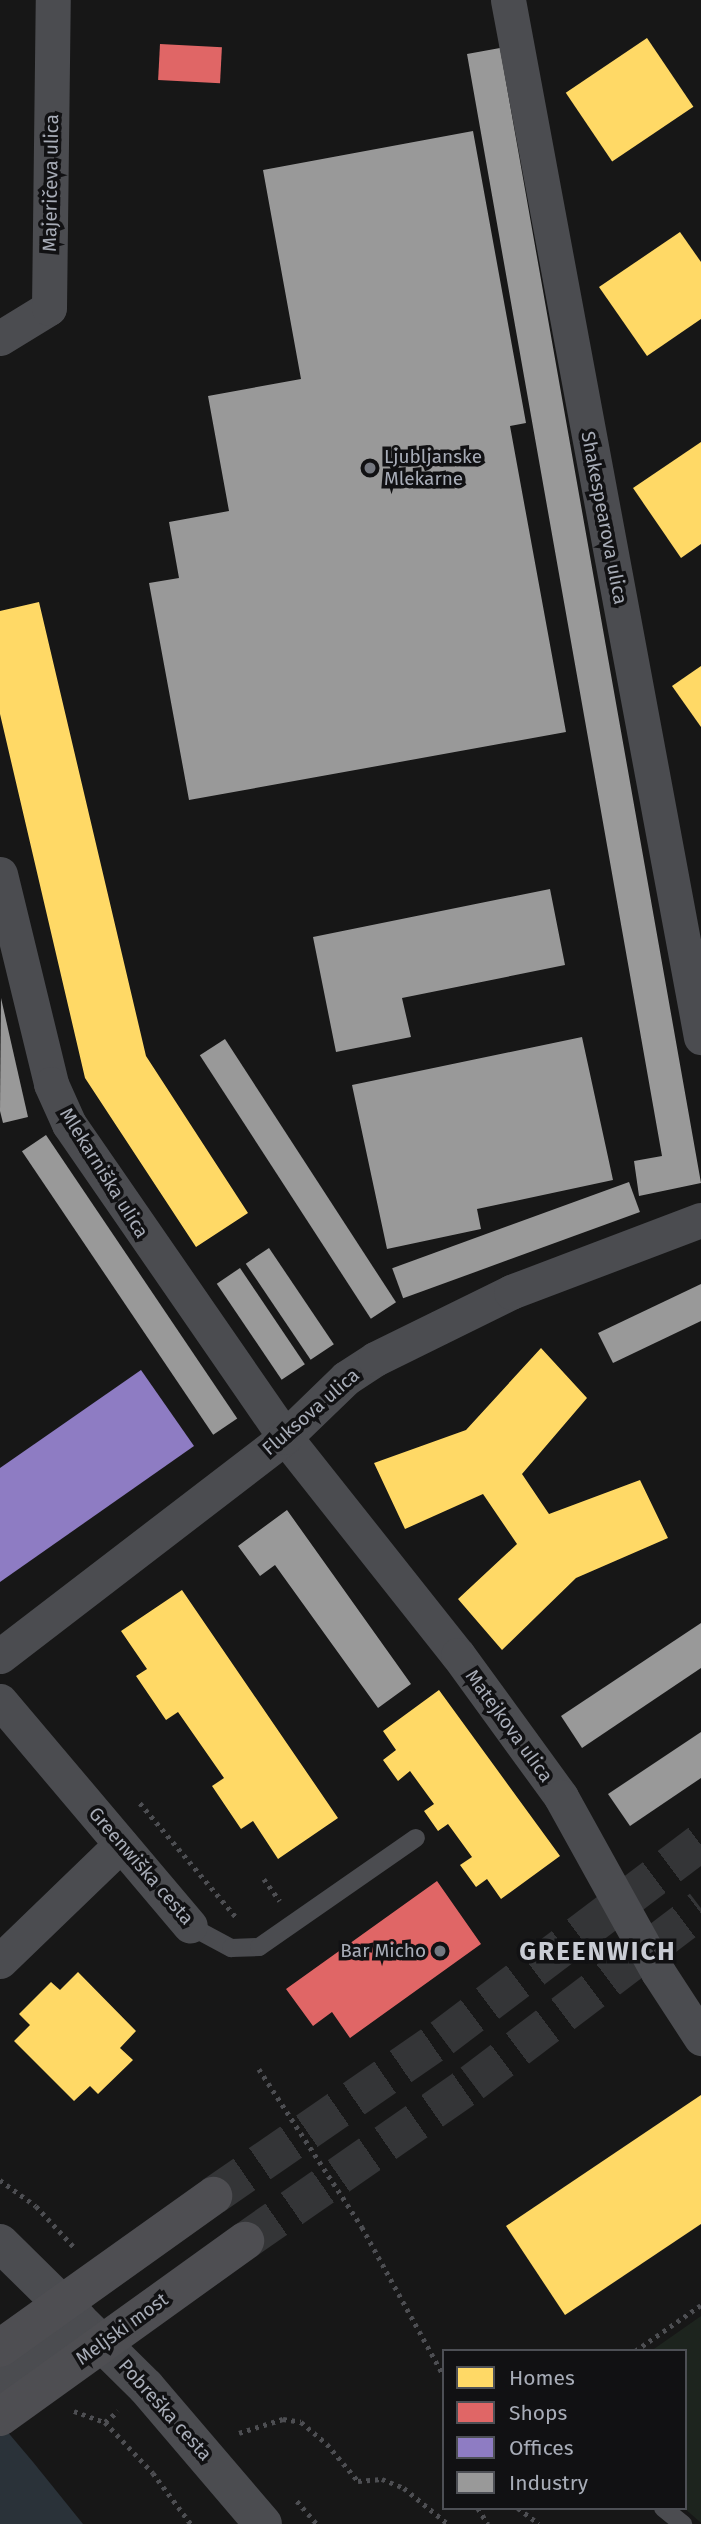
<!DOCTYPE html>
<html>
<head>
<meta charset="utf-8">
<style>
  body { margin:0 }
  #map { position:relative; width:701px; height:2524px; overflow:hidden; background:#171717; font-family:"Fira Sans",sans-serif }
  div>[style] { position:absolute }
  .green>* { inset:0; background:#1d241e }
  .water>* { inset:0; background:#2a3239 }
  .homes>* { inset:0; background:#ffd966; transform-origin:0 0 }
  .shops>* { inset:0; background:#e06666; transform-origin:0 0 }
  .offices>* { inset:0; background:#8e7cc3 }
  .industry>* { inset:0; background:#999; transform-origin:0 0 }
  .trunk-tunnel>* { height:38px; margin-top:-19px; transform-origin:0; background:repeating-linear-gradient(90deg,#343537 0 38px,transparent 0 57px) }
  .path>* { height:4.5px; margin-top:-2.25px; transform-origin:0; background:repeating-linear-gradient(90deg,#4d4e52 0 3.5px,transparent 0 8.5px) }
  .service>* { height:18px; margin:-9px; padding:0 9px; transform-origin:9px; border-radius:9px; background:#4b4c50 }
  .minor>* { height:35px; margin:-17.5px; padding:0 17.5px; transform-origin:17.5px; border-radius:17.5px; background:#4b4c50 }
  .tertiary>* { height:38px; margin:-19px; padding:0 19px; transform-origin:19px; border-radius:19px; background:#4b4c50 }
  .trunk>* { height:38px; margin:-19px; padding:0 19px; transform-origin:19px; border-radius:19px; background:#4e4e52 }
  .dots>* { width:19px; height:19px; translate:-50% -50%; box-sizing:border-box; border:4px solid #111113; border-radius:50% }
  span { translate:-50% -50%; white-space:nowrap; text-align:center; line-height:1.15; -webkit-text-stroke:7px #111113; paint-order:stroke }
  .street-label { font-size:19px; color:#a8adb8 }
  .poi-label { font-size:19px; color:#a8adb8 }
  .left { translate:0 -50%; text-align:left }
  .right { translate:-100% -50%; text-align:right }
  .district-label { font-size:26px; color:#c9ccd4; font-weight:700; letter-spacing:2px }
  .legend { position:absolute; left:442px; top:2349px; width:245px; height:161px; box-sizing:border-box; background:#111113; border:2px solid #4d4f55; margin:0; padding:9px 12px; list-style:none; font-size:21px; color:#a8adb8 }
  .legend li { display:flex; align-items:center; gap:14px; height:35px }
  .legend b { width:35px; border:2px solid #4d4f55 }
</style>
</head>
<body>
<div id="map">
  <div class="green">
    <i style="clip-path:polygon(701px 2316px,701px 2522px,700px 2522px,684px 2508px,685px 2351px,651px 2351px)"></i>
  </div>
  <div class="water">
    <i style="clip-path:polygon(0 2423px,33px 2462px,83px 2524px,0 2524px)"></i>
  </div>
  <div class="homes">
    <i style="left:647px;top:38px;width:83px;height:98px;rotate:56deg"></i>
    <i style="clip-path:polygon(680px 232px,701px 262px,701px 319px,647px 356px,599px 287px)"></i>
    <i style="clip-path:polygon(701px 442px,701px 544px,681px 558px,633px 488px)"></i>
    <i style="clip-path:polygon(39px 602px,146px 1056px,248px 1213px,196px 1247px,85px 1078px,0 714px,0 611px)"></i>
    <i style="clip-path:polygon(701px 666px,701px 727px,672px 686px)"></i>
    <i style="clip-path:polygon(541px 1348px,587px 1398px,522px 1474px,549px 1514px,640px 1480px,668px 1538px,576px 1578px,502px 1650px,458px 1599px,517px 1544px,483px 1494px,405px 1529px,374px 1463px,466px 1430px)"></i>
    <i style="clip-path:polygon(182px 1590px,338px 1818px,278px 1859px,253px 1821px,241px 1829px,212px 1786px,224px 1778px,178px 1712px,166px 1720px,136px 1676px,147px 1669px,121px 1631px)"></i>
    <i style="clip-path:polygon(439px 1690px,560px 1856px,501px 1899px,487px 1879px,476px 1887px,460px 1865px,472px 1857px,448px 1824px,438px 1831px,424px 1811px,434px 1804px,410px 1771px,398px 1781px,383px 1760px,396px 1750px,383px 1731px)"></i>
    <i style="clip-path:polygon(78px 1972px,136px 2031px,120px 2048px,133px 2060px,98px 2094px,90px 2086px,74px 2101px,14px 2041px,30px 2025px,19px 2014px,51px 1982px,60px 1990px)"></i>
    <i style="clip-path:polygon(701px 2095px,701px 2224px,565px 2315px,506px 2226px)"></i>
  </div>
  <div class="shops">
    <i style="left:160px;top:44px;width:62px;height:36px;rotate:3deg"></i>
    <i style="clip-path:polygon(437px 1881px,481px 1944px,350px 2038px,332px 2012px,313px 2026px,286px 1989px)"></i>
  </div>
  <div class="offices">
    <i style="clip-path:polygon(141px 1370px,194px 1446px,0 1582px,0 1468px)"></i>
  </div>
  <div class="industry">
    <i style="clip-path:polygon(500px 48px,701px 1183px,639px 1196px,634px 1161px,662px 1156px,467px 54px)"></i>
    <i style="clip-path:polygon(473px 131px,526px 423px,510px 426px,566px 732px,189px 800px,149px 583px,179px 578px,169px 522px,229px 511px,208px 396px,301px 379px,263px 170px)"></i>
    <i style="clip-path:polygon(550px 889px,565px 965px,402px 998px,411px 1037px,336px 1052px,313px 937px)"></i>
    <i style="clip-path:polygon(1px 998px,28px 1117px,3px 1123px,0 1111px)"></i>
    <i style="clip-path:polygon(582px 1037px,613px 1180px,477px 1209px,481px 1229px,387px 1249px,352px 1085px)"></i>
    <i style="left:225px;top:1039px;width:314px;height:30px;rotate:57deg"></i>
    <i style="left:46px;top:1135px;width:342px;height:29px;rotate:56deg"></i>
    <i style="left:629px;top:1182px;width:32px;height:252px;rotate:70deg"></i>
    <i style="left:269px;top:1248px;width:116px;height:28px;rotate:56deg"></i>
    <i style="left:240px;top:1268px;width:116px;height:28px;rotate:56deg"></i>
    <i style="clip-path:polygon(701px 1284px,701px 1321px,613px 1363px,598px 1333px)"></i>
    <i style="clip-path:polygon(287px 1510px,411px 1684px,378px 1708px,275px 1565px,260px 1576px,238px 1546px)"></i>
    <i style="clip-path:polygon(701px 1623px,701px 1668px,582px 1748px,561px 1716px)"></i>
    <i style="clip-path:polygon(701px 1732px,701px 1778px,630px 1826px,608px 1794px)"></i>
  </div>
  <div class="trunk-tunnel">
    <i style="left:213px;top:2196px;width:278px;rotate:-34.6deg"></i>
    <i style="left:442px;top:2038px;width:325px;rotate:-37.1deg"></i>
    <i style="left:245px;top:2241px;width:277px;rotate:-34.8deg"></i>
    <i style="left:472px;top:2083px;width:288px;rotate:-37.2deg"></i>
  </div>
  <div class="path">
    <i style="left:140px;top:1803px;width:149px;rotate:49.9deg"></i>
    <i style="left:264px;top:1879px;width:27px;rotate:54deg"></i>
    <i style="left:259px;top:2069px;width:189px;rotate:56.9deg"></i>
    <i style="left:362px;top:2227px;width:170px;rotate:61.2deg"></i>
    <i style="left:0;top:2180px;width:44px;rotate:35.8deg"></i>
    <i style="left:36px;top:2206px;width:56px;rotate:47.2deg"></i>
    <i style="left:635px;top:2351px;width:80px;rotate:-34.9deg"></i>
    <i style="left:74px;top:2411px;width:33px;rotate:20deg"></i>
    <i style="left:105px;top:2422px;width:70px;rotate:46.7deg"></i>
    <i style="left:153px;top:2473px;width:64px;rotate:53.3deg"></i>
    <i style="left:105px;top:2422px;width:17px;rotate:-40deg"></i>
    <i style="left:239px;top:2433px;width:46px;rotate:-17.7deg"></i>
    <i style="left:283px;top:2419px;width:18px;rotate:9deg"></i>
    <i style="left:301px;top:2422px;width:34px;rotate:40deg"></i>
    <i style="left:327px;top:2444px;width:48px;rotate:50deg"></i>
    <i style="left:358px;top:2481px;width:24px;rotate:-5deg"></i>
    <i style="left:382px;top:2479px;width:24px;rotate:22deg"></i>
    <i style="left:404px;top:2488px;width:57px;rotate:39.3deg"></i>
    <i style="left:297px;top:2501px;width:30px;rotate:49deg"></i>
    <i style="left:478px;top:2508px;width:19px;rotate:58deg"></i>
    <i style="left:518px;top:2508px;width:26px;rotate:37deg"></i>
  </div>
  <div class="service">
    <i style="left:190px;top:1926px;width:47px;rotate:28.2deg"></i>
    <i style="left:231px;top:1948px;width:28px;rotate:-2deg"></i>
    <i style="left:259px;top:1947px;width:191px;rotate:-34.8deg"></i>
    <i style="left:663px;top:2508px;width:26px;rotate:39deg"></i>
  </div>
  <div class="minor">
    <i style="left:508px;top:0;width:1055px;rotate:79.46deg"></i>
    <i style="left:0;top:338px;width:57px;rotate:-31.5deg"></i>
    <i style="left:49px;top:308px;width:308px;rotate:-89.3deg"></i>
    <i style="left:0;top:874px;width:216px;rotate:76.3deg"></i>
    <i style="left:51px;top:1084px;width:44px;rotate:65.8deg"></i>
    <i style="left:69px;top:1124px;width:380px;rotate:55.4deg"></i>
    <i style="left:285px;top:1437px;width:278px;rotate:51.6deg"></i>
    <i style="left:458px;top:1655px;width:175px;rotate:54deg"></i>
    <i style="left:561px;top:1797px;width:200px;rotate:61deg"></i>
    <i style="left:658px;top:1972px;width:79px;rotate:56.9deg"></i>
    <i style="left:0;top:1656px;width:359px;rotate:-37.5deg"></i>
    <i style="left:285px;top:1437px;width:85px;rotate:-44deg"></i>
    <i style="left:346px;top:1378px;width:35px;rotate:-33deg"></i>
    <i style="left:375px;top:1359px;width:152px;rotate:-26.2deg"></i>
    <i style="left:511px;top:1292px;width:203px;rotate:-20.8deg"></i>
    <i style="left:0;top:1701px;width:294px;rotate:49.8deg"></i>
    <i style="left:0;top:1961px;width:168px;rotate:-44deg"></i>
  </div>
  <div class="tertiary">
    <i style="left:0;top:2243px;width:205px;rotate:44.6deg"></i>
    <i style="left:146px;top:2387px;width:180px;rotate:49.5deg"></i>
    <i style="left:0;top:2377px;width:97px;rotate:-35.8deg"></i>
  </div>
  <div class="trunk">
    <i style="left:0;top:2348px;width:262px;rotate:-35.5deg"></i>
    <i style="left:0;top:2417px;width:302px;rotate:-35.7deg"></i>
  </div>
  <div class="dots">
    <i style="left:370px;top:468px;background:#757880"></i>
    <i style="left:440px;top:1951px;background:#757880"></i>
  </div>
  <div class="street-label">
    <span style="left:51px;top:183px;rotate:-89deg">Majeričeva ulica</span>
    <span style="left:604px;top:518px;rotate:79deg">Shakespearova ulica</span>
    <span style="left:104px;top:1173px;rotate:58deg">Mlekarniška ulica</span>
    <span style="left:311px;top:1412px;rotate:-41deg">Fluksova ulica</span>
    <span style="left:509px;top:1726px;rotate:54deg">Matejkova ulica</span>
    <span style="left:141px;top:1866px;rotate:49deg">Greenwiška cesta</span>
    <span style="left:122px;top:2329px;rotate:-36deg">Meljski most</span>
    <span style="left:165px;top:2410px;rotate:48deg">Pobreška cesta</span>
  </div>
  <div class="poi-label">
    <span class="left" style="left:384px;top:468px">Ljubljanske<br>Mlekarne</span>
    <span class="right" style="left:426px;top:1951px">Bar Micho</span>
  </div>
  <div class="district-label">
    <span style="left:598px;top:1952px">GREENWICH</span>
  </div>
  <ul class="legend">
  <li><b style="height:19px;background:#ffd966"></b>Homes</li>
  <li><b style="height:19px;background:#e06666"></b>Shops</li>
  <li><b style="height:19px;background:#8e7cc3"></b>Offices</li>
  <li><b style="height:19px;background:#999"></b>Industry</li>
  </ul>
</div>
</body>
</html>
